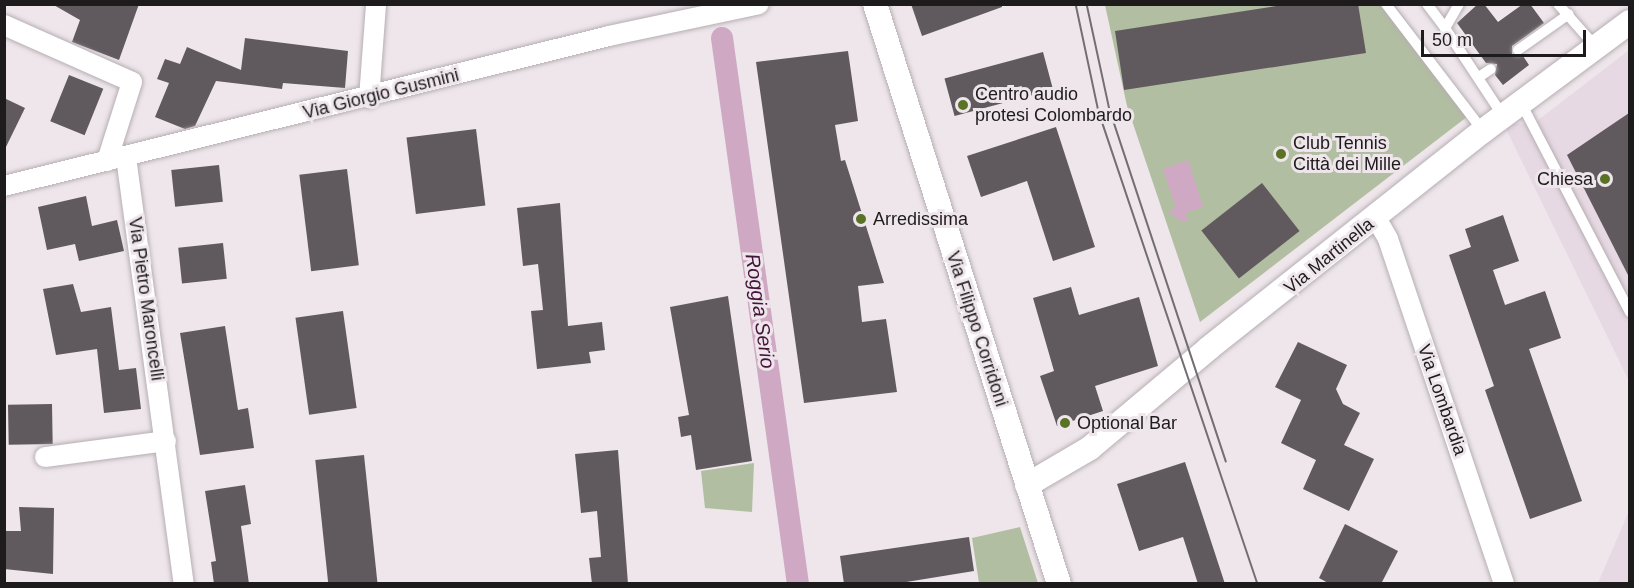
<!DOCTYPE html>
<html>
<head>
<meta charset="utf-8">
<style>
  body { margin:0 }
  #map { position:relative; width:1634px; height:588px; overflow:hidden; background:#eee6eb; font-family:Arial,sans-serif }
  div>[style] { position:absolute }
  .built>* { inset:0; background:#e7d9e3 }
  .green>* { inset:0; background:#b2bea1 }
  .water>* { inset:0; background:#cfa9c4 }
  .canal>* { height:22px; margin:-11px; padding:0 11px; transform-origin:11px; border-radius:11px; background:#cfa9c4 }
  .building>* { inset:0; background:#605a5e; transform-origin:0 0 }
  .roads { filter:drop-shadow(0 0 2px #b6aeb3) drop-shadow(0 0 2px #b6aeb3) }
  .service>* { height:10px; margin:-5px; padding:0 5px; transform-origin:5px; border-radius:5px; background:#fff }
  .minor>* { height:20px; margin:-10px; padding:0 10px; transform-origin:10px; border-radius:10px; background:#fff }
  .tertiary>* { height:24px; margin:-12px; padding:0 12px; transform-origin:12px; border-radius:12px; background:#fff }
  .tram>* { height:1.5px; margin:-0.75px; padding:0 0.75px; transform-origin:0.75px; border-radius:0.75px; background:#736e71 }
  .dots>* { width:16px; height:16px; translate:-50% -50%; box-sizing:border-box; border:3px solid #eee6eb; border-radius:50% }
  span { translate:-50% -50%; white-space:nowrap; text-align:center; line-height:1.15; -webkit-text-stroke:6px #eee6eb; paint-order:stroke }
  .street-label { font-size:18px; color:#1e1b1d }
  .poi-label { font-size:18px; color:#1e1b1d }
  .left { translate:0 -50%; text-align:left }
  .right { translate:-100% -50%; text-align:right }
  .water-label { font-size:20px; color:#43153a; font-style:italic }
  .frame { position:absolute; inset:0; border:6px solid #1e1b1d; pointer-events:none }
  .scale { position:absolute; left:1421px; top:30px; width:165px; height:27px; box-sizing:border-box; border:3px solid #1e1b1d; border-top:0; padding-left:8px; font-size:18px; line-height:21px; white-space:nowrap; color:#1e1b1d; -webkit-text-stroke:4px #eee6eb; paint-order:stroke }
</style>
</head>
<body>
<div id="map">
  <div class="built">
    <i style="clip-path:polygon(1629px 50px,1629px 381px,1503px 123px,1533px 124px)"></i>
    <i style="clip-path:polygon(1629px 511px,1629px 583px,1598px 583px)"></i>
  </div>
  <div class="green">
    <i style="clip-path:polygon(1105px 5px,1394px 5px,1472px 113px,1200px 322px,1127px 106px)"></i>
    <i style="clip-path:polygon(754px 463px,752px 512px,705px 508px,701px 471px)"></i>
    <i style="clip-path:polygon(1020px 527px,1038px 583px,979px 583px,972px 538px)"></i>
  </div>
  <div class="water">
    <i style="clip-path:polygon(1188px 160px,1203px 207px,1185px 213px,1188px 221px,1182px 222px,1168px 211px,1176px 208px,1163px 169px)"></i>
  </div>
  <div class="canal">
    <i style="left:722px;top:38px;width:551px;rotate:82.08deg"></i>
  </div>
  <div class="building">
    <i style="clip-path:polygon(52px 4px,139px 4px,119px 60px,72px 42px,80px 20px)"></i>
    <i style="clip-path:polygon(911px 4px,1002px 4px,1002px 7px,922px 36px)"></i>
    <i style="clip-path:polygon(1289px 4px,1358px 4px,1366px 53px,1124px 90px,1115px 31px)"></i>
    <i style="clip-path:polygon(1478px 4px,1484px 4px,1498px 22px,1523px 4px,1530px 4px,1544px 23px,1512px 46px,1512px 55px,1523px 56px,1529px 65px,1503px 85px,1495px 75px,1497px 64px,1486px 63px,1457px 23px)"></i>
    <i style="clip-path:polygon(245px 38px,348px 51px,345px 88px,283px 83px,282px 89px,216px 81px,195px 126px,185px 129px,155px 117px,169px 83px,157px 79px,165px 59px,180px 64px,187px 47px,241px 70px)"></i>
    <i style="clip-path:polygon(848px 51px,858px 121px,835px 125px,841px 161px,845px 160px,884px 283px,858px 286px,862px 322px,886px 319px,897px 392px,804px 403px,756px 62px)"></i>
    <i style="left:1043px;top:52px;width:39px;height:102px;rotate:75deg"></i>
    <i style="left:69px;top:75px;width:37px;height:50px;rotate:22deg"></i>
    <i style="clip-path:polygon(4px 98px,25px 108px,4px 151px)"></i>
    <i style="clip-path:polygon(1629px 113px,1629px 277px,1567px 155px)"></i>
    <i style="clip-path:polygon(1056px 127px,1095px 247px,1053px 261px,1027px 181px,981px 197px,967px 156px)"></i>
    <i style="left:476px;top:129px;width:77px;height:70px;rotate:83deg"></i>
    <i style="left:219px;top:165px;width:37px;height:48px;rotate:84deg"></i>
    <i style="left:347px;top:169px;width:97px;height:48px;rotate:83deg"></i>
    <i style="left:1262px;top:183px;width:61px;height:77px;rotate:52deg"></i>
    <i style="clip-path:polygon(86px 196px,92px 226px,117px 220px,124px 251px,79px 261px,75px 244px,47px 250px,38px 207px)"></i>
    <i style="clip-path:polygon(560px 203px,568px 326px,602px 322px,605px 350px,589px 352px,591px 363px,537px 369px,531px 311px,543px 310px,538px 264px,523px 266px,517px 208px)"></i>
    <i style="clip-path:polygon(1503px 215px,1519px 261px,1493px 270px,1505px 305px,1545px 291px,1561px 338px,1529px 349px,1582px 501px,1530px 519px,1485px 390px,1494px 386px,1449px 255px,1471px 247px,1465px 229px)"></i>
    <i style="left:223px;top:243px;width:36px;height:45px;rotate:84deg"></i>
    <i style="clip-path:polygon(73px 284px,81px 312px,111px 307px,119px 370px,136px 368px,141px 409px,104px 413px,97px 349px,56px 355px,43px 289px)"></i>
    <i style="clip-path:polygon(1071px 287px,1079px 315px,1139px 297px,1158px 366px,1095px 386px,1103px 411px,1057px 426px,1040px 376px,1054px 371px,1033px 298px)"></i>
    <i style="clip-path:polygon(728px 296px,752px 461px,696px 470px,691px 435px,681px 437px,678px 417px,689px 415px,670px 307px)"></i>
    <i style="left:343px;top:311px;width:98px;height:48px;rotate:82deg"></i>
    <i style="clip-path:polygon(225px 326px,238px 410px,248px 408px,254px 448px,200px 455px,180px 333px)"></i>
    <i style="clip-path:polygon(1298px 342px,1347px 365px,1336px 389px,1343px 404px,1360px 413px,1344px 445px,1374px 459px,1349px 511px,1303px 489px,1316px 460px,1281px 443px,1301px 400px,1275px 387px)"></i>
    <i style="left:52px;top:404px;width:40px;height:44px;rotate:89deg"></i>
    <i style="clip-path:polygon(618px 450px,628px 584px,592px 584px,589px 558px,601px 557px,597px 511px,581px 513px,575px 454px)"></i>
    <i style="left:364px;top:455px;width:130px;height:49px;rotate:84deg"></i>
    <i style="clip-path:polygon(1185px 462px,1207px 529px,1225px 584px,1198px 584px,1183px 537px,1139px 551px,1117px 484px)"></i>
    <i style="clip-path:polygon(245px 485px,251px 524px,241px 526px,249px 584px,214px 584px,211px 562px,216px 561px,205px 491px)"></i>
    <i style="clip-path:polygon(19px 507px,54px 508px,53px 574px,4px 569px,4px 531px,21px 531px)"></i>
    <i style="clip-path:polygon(1345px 524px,1398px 551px,1381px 584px,1330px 584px,1319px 578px)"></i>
    <i style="clip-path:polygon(969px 537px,974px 571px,894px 584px,844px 584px,840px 556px)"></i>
  </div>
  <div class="roads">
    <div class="service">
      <i style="left:1386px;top:4px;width:160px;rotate:52.6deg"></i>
      <i style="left:1427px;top:4px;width:30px;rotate:53deg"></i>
      <i style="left:1459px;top:4px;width:28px;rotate:120deg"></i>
      <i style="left:1445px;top:28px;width:105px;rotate:56.6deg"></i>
      <i style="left:1558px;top:4px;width:57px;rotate:48.5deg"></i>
      <i style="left:1518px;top:50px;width:62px;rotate:-35.2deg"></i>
      <i style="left:1479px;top:77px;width:14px;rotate:-34deg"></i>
      <i style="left:1521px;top:103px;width:236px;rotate:62.5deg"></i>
    </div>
    <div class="minor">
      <i style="left:4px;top:25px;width:140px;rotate:24deg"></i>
      <i style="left:132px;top:82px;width:83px;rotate:107.6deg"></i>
      <i style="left:369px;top:98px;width:94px;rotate:-85.7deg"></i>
      <i style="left:126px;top:157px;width:431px;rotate:82.3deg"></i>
      <i style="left:4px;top:186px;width:623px;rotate:-13.92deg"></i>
      <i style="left:609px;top:36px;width:153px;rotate:-12deg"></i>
      <i style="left:1376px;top:218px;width:24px;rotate:60deg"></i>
      <i style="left:1388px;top:239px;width:364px;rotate:71.4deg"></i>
      <i style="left:45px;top:457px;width:122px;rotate:-7.5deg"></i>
    </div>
    <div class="tertiary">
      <i style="left:875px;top:4px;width:608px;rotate:72.4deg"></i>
      <i style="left:1027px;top:485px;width:73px;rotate:-30.4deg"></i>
      <i style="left:1090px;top:448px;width:155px;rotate:-40deg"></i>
      <i style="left:1209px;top:348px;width:350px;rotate:-38.4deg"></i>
      <i style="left:1483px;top:131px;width:183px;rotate:-36.6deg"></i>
    </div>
  </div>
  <div class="tram">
    <i style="left:1076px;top:4px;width:110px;rotate:78deg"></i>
    <i style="left:1099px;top:112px;width:498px;rotate:71.4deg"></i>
    <i style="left:1087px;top:4px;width:108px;rotate:77.8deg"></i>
    <i style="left:1110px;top:110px;width:370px;rotate:71.7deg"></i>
  </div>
  <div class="dots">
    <i style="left:963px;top:105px;background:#597225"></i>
    <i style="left:1281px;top:154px;background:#597225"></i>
    <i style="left:1605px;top:179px;background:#597225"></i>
    <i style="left:861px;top:219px;background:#597225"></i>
    <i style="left:1065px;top:423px;background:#597225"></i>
  </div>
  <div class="street-label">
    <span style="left:381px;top:94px;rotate:-14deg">Via Giorgio Gusmini</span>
    <span style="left:1329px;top:256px;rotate:-39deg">Via Martinella</span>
    <span style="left:146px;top:299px;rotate:82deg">Via Pietro Maroncelli</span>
    <span style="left:977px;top:329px;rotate:72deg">Via Filippo Corridoni</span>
    <span style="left:1442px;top:400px;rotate:71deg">Via Lombardia</span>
  </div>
  <div class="poi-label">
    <span class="left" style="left:975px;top:105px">Centro audio<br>protesi Colombardo</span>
    <span class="left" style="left:1293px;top:154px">Club Tennis<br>Città dei Mille</span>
    <span class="right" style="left:1593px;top:179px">Chiesa</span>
    <span class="left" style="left:873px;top:219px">Arredissima</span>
    <span class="left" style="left:1077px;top:423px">Optional Bar</span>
  </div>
  <div class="water-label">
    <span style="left:760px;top:311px;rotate:82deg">Roggia Serio</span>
  </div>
  <div class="frame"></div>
  <div class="scale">50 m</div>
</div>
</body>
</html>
